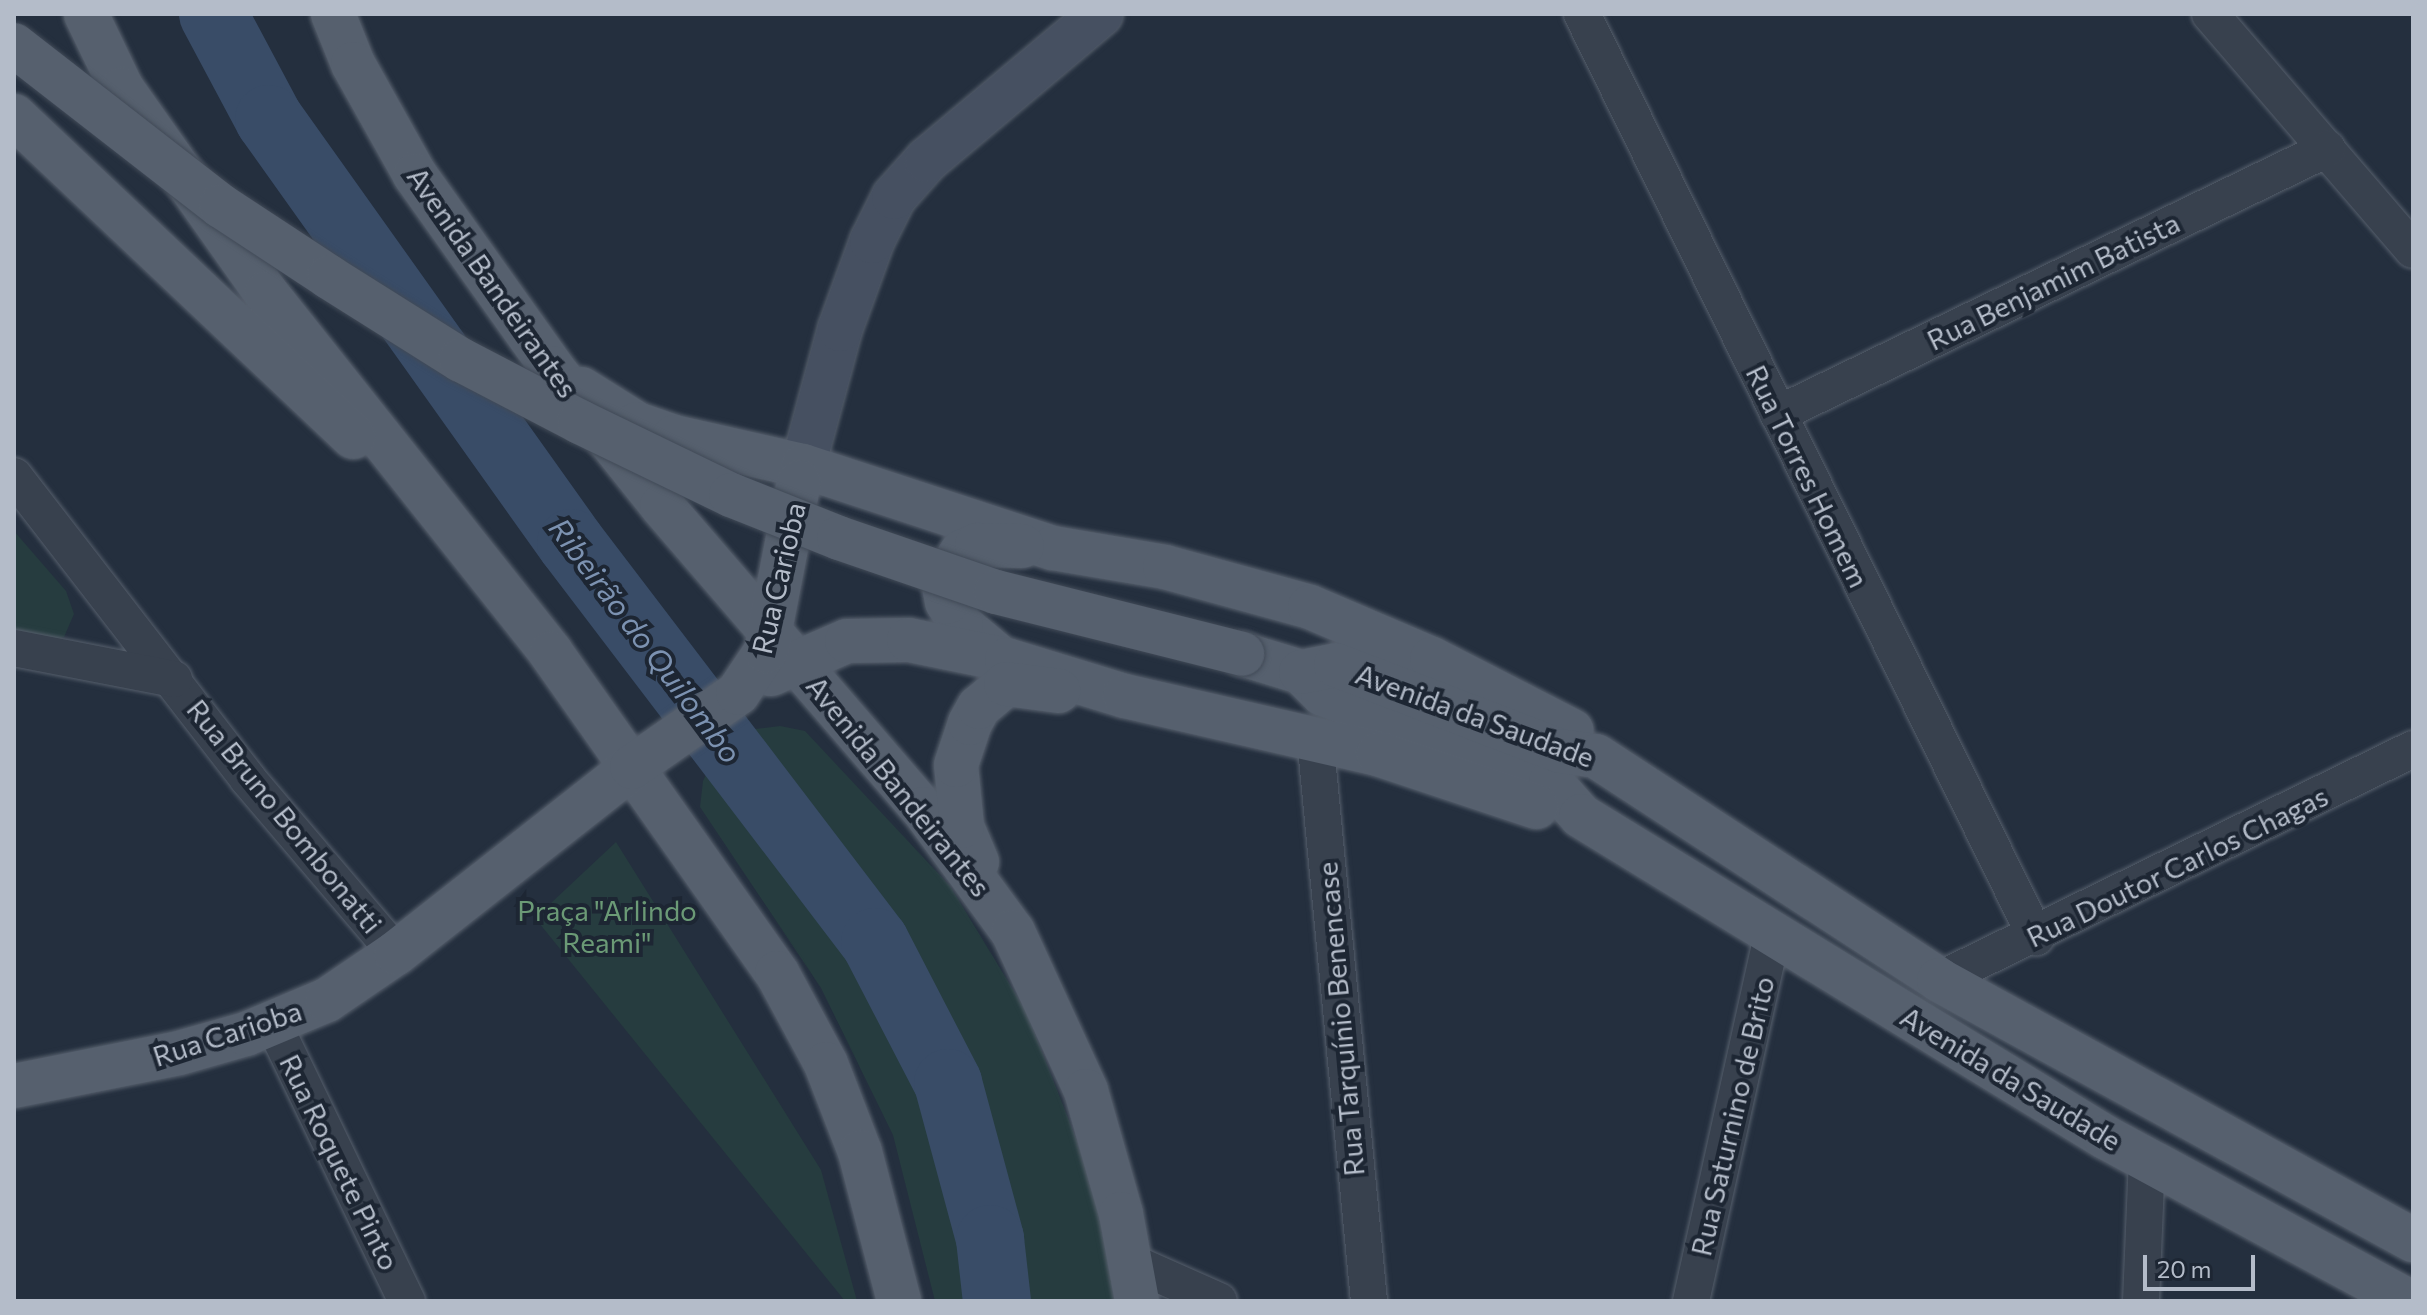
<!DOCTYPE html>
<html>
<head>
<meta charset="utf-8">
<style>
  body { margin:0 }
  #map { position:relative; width:2427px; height:1315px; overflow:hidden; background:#242f3e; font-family:Commissioner,sans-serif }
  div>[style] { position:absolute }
  .green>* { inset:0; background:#263c3f }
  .river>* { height:68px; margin:-34px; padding:0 34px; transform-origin:34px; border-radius:34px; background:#394c67 }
  .roads { filter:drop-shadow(0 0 2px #565f6c) drop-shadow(0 0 2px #565f6c) }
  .minor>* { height:36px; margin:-18px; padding:0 18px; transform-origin:18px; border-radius:18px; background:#38414e }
  .secondary>* { height:44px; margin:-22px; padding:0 22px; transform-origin:22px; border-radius:22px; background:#465061 }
  .primary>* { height:44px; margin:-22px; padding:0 22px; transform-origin:22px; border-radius:22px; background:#56606e }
  .bridges { filter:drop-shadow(0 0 2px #414a57) drop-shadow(0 0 2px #414a57) }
  .primary-bridge>* { height:44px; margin:-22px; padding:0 22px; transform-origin:22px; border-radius:22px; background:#56606e }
  span { translate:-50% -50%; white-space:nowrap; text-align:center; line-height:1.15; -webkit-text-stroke:8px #1d2633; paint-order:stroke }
  .street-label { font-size:28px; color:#b4bcc9 }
  .park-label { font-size:28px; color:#6b9a76 }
  .water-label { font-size:30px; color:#7c92b1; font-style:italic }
  .frame { position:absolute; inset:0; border:16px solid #b4bcc9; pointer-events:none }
  .scale { position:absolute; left:2143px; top:1255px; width:112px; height:36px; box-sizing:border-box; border:4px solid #b4bcc9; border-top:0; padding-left:10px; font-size:24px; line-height:28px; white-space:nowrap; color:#b4bcc9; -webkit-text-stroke:6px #1d2633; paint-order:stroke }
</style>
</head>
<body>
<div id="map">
  <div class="green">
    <i style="clip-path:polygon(14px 531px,66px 591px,74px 614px,64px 637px,47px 643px,14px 635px)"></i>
    <i style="clip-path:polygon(780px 726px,805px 731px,950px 886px,1026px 1011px,1092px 1179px,1115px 1301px,935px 1301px,893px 1135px,821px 988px,700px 807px,703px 781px,714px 758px,732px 740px,755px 729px)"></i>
    <i style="clip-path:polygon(616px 842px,821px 1170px,857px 1301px,845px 1301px,535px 918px)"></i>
  </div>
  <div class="river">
    <i style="left:213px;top:14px;width:119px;rotate:61.9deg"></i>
    <i style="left:269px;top:119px;width:521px;rotate:54.54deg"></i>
    <i style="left:571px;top:543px;width:502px;rotate:52.7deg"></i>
    <i style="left:875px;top:942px;width:159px;rotate:62.6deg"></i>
    <i style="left:948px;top:1083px;width:162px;rotate:74.9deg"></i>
    <i style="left:990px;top:1239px;width:62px;rotate:83.6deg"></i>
  </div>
  <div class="roads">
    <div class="minor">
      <i style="left:1582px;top:14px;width:1029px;rotate:63.81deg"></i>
      <i style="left:2210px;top:14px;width:311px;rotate:49.3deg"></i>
      <i style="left:1778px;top:414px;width:610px;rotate:-25.77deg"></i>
      <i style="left:14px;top:476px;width:383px;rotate:52.3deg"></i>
      <i style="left:248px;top:779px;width:228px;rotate:49.6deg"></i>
      <i style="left:14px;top:648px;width:163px;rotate:11deg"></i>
      <i style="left:1315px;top:737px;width:567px;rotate:84.53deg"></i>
      <i style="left:1939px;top:980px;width:527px;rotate:-25.98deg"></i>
      <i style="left:273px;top:1023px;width:309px;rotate:64.3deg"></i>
      <i style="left:1131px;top:1262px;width:96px;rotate:23.9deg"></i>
      <i style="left:1691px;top:1301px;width:378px;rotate:-77.5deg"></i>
      <i style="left:2141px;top:1301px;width:141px;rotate:-87.6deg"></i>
    </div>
    <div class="secondary">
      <i style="left:803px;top:466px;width:142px;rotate:-74.9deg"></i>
      <i style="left:840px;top:329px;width:94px;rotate:-70deg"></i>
      <i style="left:872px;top:241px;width:49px;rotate:-63.4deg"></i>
      <i style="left:894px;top:197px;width:50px;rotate:-48.3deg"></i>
      <i style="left:927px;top:160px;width:227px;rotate:-40deg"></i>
    </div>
    <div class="primary">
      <i style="left:86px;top:14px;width:83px;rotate:64.4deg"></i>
      <i style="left:122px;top:89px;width:250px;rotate:54.8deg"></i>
      <i style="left:266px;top:293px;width:459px;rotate:51.6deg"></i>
      <i style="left:551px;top:653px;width:392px;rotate:54.8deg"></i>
      <i style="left:777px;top:973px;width:103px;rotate:61.7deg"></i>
      <i style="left:826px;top:1064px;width:94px;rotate:68.9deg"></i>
      <i style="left:860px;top:1152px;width:154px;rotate:75.3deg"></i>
      <i style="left:333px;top:14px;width:54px;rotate:68.2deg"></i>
      <i style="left:353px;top:64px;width:127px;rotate:60.8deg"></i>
      <i style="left:415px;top:175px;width:237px;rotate:54.6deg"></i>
      <i style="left:552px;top:368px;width:176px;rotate:51.4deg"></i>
      <i style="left:662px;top:506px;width:400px;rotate:49.3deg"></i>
      <i style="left:923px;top:809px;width:152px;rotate:53.8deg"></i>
      <i style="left:1013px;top:932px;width:175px;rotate:65.3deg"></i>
      <i style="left:1086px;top:1091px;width:128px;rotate:74.1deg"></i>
      <i style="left:1121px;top:1214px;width:88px;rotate:79.6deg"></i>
      <i style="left:14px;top:116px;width:467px;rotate:43.4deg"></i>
      <i style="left:581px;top:389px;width:66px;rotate:32deg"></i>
      <i style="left:637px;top:424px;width:39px;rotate:19deg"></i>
      <i style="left:674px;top:437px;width:132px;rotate:12.7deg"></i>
      <i style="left:803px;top:466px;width:263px;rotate:18.2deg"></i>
      <i style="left:1053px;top:548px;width:114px;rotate:9.6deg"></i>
      <i style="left:1165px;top:567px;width:150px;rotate:15.4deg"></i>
      <i style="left:1310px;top:607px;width:133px;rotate:23.1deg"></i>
      <i style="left:1432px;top:659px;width:157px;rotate:27.2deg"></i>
      <i style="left:1242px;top:654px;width:62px;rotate:17deg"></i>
      <i style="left:1301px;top:672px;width:31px;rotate:45deg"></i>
      <i style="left:1323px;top:694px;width:244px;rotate:21.1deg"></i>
      <i style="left:1551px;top:782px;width:45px;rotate:48.6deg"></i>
      <i style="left:1581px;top:816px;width:615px;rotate:31.49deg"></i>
      <i style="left:2105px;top:1137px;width:345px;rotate:28.4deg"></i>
      <i style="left:998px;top:656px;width:48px;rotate:-140deg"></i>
      <i style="left:961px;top:625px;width:27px;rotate:-121deg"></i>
      <i style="left:947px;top:602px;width:20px;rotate:-101deg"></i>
      <i style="left:943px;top:582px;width:36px;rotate:-58deg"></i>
      <i style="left:962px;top:552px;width:17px;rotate:-25deg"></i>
      <i style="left:977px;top:545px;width:45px;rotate:1.3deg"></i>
      <i style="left:1301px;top:672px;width:36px;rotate:-11deg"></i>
      <i style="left:1336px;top:665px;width:240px;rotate:21deg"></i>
      <i style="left:1560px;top:751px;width:36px;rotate:8deg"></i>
      <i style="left:1596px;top:756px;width:410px;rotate:33.1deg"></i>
      <i style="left:1939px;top:980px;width:541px;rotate:28.75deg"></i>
      <i style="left:771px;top:674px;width:83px;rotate:-23.5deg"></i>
      <i style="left:847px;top:641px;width:62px;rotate:-0.9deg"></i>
      <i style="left:909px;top:640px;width:100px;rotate:11.5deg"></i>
      <i style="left:1007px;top:660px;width:123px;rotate:17deg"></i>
      <i style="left:1125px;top:696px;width:260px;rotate:12.9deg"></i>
      <i style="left:1378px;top:754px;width:167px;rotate:18.5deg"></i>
      <i style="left:977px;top:862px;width:39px;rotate:-113deg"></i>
      <i style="left:962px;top:826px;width:61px;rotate:-95.6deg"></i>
      <i style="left:956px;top:765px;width:44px;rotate:-71.6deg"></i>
      <i style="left:970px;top:723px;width:18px;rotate:-61deg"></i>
      <i style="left:979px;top:707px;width:35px;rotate:-40deg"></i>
      <i style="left:1006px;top:684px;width:53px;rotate:7.5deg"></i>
      <i style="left:14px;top:1086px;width:168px;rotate:-11.3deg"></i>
      <i style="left:179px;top:1053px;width:70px;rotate:-15.8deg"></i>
      <i style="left:246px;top:1034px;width:88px;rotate:-22.8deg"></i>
      <i style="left:327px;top:1000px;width:83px;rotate:-34.3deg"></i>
      <i style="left:396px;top:953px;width:300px;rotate:-38.2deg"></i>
      <i style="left:632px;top:767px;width:129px;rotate:-34.9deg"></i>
      <i style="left:738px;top:693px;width:50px;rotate:-56.3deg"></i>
      <i style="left:766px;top:651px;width:172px;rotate:-79deg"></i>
    </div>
  </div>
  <div class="bridges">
    <div class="primary-bridge">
      <i style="left:14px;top:45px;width:262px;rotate:37.9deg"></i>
      <i style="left:221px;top:206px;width:129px;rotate:33.3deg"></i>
      <i style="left:329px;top:277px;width:156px;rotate:32.2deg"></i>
      <i style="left:461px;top:360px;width:134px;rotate:27.5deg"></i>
      <i style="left:580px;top:422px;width:168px;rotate:25.8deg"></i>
      <i style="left:731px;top:495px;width:116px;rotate:21.7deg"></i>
      <i style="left:839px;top:538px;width:166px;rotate:19deg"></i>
      <i style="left:996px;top:592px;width:254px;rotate:14.1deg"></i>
    </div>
  </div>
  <div class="street-label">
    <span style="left:2053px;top:281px;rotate:-26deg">Rua Benjamim Batista</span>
    <span style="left:493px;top:282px;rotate:55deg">Avenida Bandeirantes</span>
    <span style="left:1808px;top:476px;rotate:64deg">Rua Torres Homem</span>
    <span style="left:778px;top:578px;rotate:-77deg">Rua Carioba</span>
    <span style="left:1475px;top:715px;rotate:20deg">Avenida da Saudade</span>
    <span style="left:899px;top:786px;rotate:51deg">Avenida Bandeirantes</span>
    <span style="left:285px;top:816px;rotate:51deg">Rua Bruno Bombonatti</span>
    <span style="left:2177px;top:866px;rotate:-26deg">Rua Doutor Carlos Chagas</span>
    <span style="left:1340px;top:1019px;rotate:-95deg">Rua Tarquínio Benencase</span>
    <span style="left:227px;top:1033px;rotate:-18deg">Rua Carioba</span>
    <span style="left:2011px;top:1078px;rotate:31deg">Avenida da Saudade</span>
    <span style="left:1732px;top:1116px;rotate:-77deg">Rua Saturnino de Brito</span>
    <span style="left:340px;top:1162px;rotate:64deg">Rua Roquete Pinto</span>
  </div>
  <div class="park-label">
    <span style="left:607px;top:926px">Praça "Arlindo<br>Reami"</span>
  </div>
  <div class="water-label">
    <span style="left:646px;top:640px;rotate:53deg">Ribeirão do Quilombo</span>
  </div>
  <div class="frame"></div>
  <div class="scale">20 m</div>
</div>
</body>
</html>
